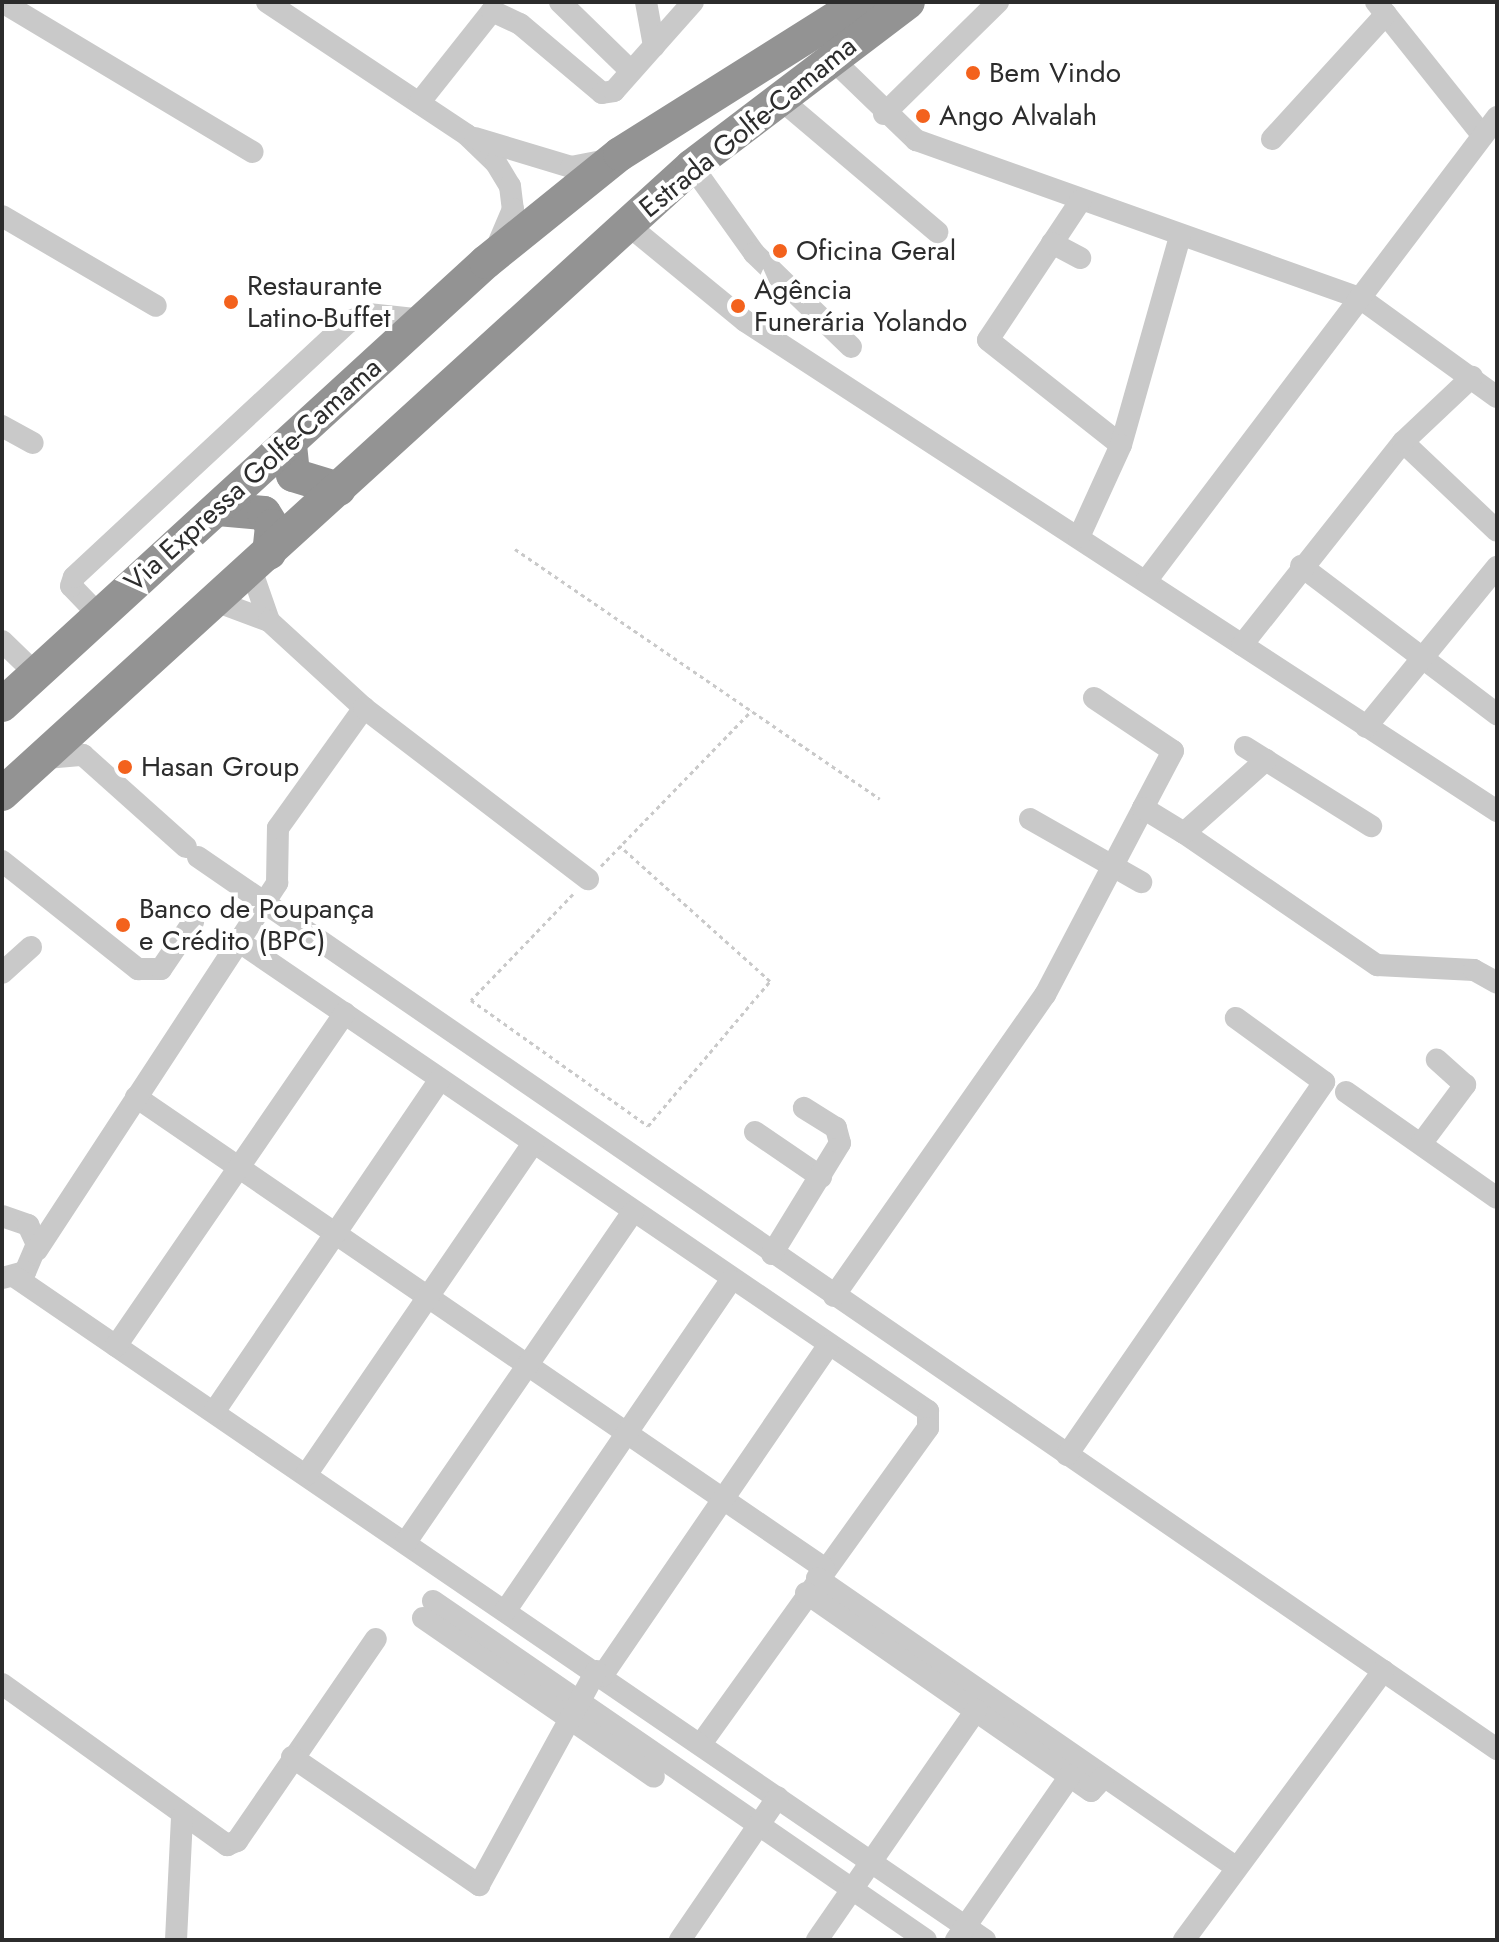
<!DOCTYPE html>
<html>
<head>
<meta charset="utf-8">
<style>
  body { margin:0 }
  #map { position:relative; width:1499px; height:1942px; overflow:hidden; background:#fff; font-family:Jost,sans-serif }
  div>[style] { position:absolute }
  .path>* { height:3px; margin-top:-1.5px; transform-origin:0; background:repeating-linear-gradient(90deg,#c9c9c9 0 4px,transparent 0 8px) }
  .minor>* { height:22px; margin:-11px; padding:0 11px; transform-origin:11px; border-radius:11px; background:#c9c9c9 }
  .highway>* { height:34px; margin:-17px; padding:0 17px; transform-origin:17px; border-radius:17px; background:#939393 }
  .dots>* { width:22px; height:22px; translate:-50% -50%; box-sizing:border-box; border:4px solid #fff; border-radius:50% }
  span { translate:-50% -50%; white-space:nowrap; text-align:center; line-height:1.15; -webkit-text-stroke:8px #fff; paint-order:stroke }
  .poi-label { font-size:28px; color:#2c2c2c }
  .left { translate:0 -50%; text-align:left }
  .street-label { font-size:28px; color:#2c2c2c }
  .frame { position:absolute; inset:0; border:4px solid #2c2c2c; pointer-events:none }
</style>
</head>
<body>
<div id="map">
  <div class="path">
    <i style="left:515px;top:549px;width:442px;rotate:34.4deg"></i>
    <i style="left:601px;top:866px;width:216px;rotate:-45.9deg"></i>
    <i style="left:573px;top:894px;width:147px;rotate:133.9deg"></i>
    <i style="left:471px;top:1000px;width:217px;rotate:35.4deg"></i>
    <i style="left:648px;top:1126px;width:189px;rotate:-49.9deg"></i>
    <i style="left:770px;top:981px;width:202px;rotate:-138deg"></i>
  </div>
  <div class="minor">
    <i style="left:2px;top:2px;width:292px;rotate:30.9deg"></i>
    <i style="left:267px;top:2px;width:240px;rotate:33.6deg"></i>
    <i style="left:467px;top:135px;width:40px;rotate:44deg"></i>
    <i style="left:496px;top:163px;width:27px;rotate:59deg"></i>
    <i style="left:510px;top:186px;width:23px;rotate:83deg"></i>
    <i style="left:513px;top:209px;width:39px;rotate:113deg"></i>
    <i style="left:560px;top:2px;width:99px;rotate:44.2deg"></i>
    <i style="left:646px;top:2px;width:45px;rotate:79.7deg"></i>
    <i style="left:1376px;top:2px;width:171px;rotate:51.4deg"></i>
    <i style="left:830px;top:57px;width:120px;rotate:44deg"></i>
    <i style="left:916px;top:140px;width:471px;rotate:19.6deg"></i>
    <i style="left:1360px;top:298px;width:169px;rotate:35.9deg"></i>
    <i style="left:778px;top:97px;width:209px;rotate:40.3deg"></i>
    <i style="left:419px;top:103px;width:117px;rotate:-51.6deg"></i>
    <i style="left:492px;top:11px;width:31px;rotate:25deg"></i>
    <i style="left:520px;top:24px;width:107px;rotate:40.1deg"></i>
    <i style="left:602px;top:93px;width:12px;rotate:-9deg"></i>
    <i style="left:614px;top:91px;width:119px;rotate:-48.4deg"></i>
    <i style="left:884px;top:114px;width:160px;rotate:-44.5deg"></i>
    <i style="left:475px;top:138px;width:100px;rotate:16.8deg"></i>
    <i style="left:571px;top:167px;width:38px;rotate:-11deg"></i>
    <i style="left:1272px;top:139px;width:169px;rotate:-47.6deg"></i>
    <i style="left:692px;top:166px;width:107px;rotate:54.5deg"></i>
    <i style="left:754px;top:253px;width:135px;rotate:44.1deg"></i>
    <i style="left:1081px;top:200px;width:168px;rotate:123.6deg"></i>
    <i style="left:988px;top:340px;width:169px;rotate:38.3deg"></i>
    <i style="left:1121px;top:445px;width:216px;rotate:-74.2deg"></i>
    <i style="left:2px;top:216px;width:178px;rotate:30.3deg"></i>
    <i style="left:628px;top:225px;width:151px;rotate:39.4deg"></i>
    <i style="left:745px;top:321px;width:898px;rotate:33.09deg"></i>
    <i style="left:1052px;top:243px;width:32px;rotate:28deg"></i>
    <i style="left:2px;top:426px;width:35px;rotate:29deg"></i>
    <i style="left:1403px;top:442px;width:129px;rotate:43.4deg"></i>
    <i style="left:1079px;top:537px;width:101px;rotate:-65.5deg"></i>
    <i style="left:1301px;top:566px;width:246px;rotate:37.1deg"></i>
    <i style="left:251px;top:569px;width:55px;rotate:70.9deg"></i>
    <i style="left:1146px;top:581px;width:582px;rotate:-52.89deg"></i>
    <i style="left:215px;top:601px;width:58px;rotate:20.3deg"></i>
    <i style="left:269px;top:621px;width:129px;rotate:42.5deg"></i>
    <i style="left:99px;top:615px;width:40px;rotate:-134deg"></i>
    <i style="left:71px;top:586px;width:9px;rotate:-72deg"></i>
    <i style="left:74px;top:577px;width:374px;rotate:-42.9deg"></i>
    <i style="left:348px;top:322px;width:22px;rotate:-22deg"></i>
    <i style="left:368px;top:314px;width:56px;rotate:6.1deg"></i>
    <i style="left:2px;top:641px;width:47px;rotate:44.1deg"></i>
    <i style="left:1242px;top:645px;width:259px;rotate:-51.6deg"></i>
    <i style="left:1403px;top:442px;width:95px;rotate:-43.3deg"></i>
    <i style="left:1094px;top:698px;width:95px;rotate:33.9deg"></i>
    <i style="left:1173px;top:751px;width:64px;rotate:117.8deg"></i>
    <i style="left:1366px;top:727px;width:207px;rotate:-50.7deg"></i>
    <i style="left:1245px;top:747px;width:149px;rotate:32.1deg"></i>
    <i style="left:46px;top:758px;width:37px;rotate:-5deg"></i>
    <i style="left:83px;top:755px;width:138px;rotate:41.8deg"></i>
    <i style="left:1030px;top:819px;width:128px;rotate:29.6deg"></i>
    <i style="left:1184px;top:833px;width:234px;rotate:34.4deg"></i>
    <i style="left:1377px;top:965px;width:97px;rotate:3deg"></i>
    <i style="left:1474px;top:970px;width:26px;rotate:29deg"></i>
    <i style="left:198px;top:857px;width:1576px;rotate:34.48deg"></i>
    <i style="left:2px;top:861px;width:174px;rotate:38.5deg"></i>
    <i style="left:138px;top:969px;width:23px"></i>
    <i style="left:161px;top:969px;width:57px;rotate:-55.8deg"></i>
    <i style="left:238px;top:941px;width:835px;rotate:34.26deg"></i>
    <i style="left:928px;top:1411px;width:17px;rotate:90deg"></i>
    <i style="left:928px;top:1428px;width:389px;rotate:125.7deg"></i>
    <i style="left:2px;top:973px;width:39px;rotate:-42deg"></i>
    <i style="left:1346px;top:1092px;width:184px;rotate:35.1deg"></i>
    <i style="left:136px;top:1097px;width:834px;rotate:34.4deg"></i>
    <i style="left:755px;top:1132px;width:80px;rotate:34.3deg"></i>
    <i style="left:1421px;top:1144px;width:74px;rotate:-53.3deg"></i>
    <i style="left:1465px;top:1085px;width:38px;rotate:-138deg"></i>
    <i style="left:2px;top:1216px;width:28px;rotate:19deg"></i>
    <i style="left:28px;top:1225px;width:21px;rotate:65deg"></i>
    <i style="left:37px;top:1244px;width:30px;rotate:113deg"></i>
    <i style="left:25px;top:1272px;width:23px;rotate:165deg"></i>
    <i style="left:37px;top:1250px;width:439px;rotate:-56.8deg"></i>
    <i style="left:277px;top:883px;width:55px;rotate:-89deg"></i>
    <i style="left:278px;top:828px;width:148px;rotate:-54.4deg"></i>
    <i style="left:364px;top:708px;width:282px;rotate:37.4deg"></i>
    <i style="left:772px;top:1254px;width:130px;rotate:-58.5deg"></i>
    <i style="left:840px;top:1143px;width:16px;rotate:-105deg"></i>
    <i style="left:836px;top:1128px;width:38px;rotate:-148deg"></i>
    <i style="left:15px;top:1277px;width:1175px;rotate:34.35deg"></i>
    <i style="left:834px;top:1296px;width:368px;rotate:-55deg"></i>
    <i style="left:1045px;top:995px;width:211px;rotate:-62.3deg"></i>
    <i style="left:1143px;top:808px;width:48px;rotate:31.4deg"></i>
    <i style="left:1184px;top:833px;width:110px;rotate:-41.7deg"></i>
    <i style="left:116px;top:1346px;width:404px;rotate:-55.5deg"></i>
    <i style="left:214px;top:1412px;width:402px;rotate:-55.8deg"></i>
    <i style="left:1067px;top:1455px;width:453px;rotate:-55.4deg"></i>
    <i style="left:1324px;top:1082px;width:109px;rotate:-144deg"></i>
    <i style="left:306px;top:1475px;width:402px;rotate:-55.6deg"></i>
    <i style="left:406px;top:1542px;width:401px;rotate:-55.5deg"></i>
    <i style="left:817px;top:1578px;width:510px;rotate:34.62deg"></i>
    <i style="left:806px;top:1593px;width:347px;rotate:34.8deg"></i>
    <i style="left:1091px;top:1791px;width:19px;rotate:-47deg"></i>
    <i style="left:433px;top:1601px;width:598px;rotate:34.51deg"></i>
    <i style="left:506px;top:1610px;width:399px;rotate:-55.7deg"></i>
    <i style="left:423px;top:1618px;width:280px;rotate:34.5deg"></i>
    <i style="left:602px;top:1676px;width:400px;rotate:-55.6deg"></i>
    <i style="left:2px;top:1684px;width:277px;rotate:35.6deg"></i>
    <i style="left:227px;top:1845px;width:11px;rotate:-22deg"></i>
    <i style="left:237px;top:1841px;width:245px;rotate:-55.5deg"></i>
    <i style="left:292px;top:1757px;width:227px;rotate:34.4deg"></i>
    <i style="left:479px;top:1885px;width:244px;rotate:-61.3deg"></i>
    <i style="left:176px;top:1940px;width:123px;rotate:-87.2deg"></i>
    <i style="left:680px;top:1940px;width:173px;rotate:-55.6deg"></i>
    <i style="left:817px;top:1940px;width:280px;rotate:-55.3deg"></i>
    <i style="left:956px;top:1940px;width:200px;rotate:-55.2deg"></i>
    <i style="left:1184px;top:1940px;width:335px;rotate:-53.5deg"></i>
  </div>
  <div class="highway">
    <i style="left:290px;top:445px;width:30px;rotate:84deg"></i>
    <i style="left:293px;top:475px;width:48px;rotate:16.9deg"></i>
    <i style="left:218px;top:509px;width:46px;rotate:5deg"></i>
    <i style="left:264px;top:513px;width:15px;rotate:58deg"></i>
    <i style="left:272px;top:526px;width:27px;rotate:96deg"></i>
    <i style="left:2px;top:705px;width:656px;rotate:-42.47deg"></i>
    <i style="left:486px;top:262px;width:172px;rotate:-38.9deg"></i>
    <i style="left:620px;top:154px;width:285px;rotate:-32.2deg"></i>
    <i style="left:2px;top:794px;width:933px;rotate:-42.31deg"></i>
    <i style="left:692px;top:166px;width:271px;rotate:-37.2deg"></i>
  </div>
  <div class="dots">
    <i style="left:973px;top:73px;background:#f3621d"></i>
    <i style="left:923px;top:116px;background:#f3621d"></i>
    <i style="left:780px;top:251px;background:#f3621d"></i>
    <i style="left:231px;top:302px;background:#f3621d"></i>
    <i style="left:738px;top:306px;background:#f3621d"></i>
    <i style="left:125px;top:767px;background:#f3621d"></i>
    <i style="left:123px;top:925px;background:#f3621d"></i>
  </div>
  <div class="poi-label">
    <span class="left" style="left:989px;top:73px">Bem Vindo</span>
    <span class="left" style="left:939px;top:116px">Ango Alvalah</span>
    <span class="left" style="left:796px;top:251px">Oficina Geral</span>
    <span class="left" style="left:247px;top:302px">Restaurante<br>Latino-Buffet</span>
    <span class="left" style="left:754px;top:306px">Agência<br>Funerária Yolando</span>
    <span class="left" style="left:141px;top:767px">Hasan Group</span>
    <span class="left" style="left:139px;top:925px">Banco de Poupança<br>e Crédito (BPC)</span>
  </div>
  <div class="street-label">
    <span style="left:748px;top:127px;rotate:-39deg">Estrada Golfe-Camama</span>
    <span style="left:253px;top:475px;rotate:-42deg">Via Expressa Golfe-Camama</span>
  </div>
  <div class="frame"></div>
</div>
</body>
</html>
